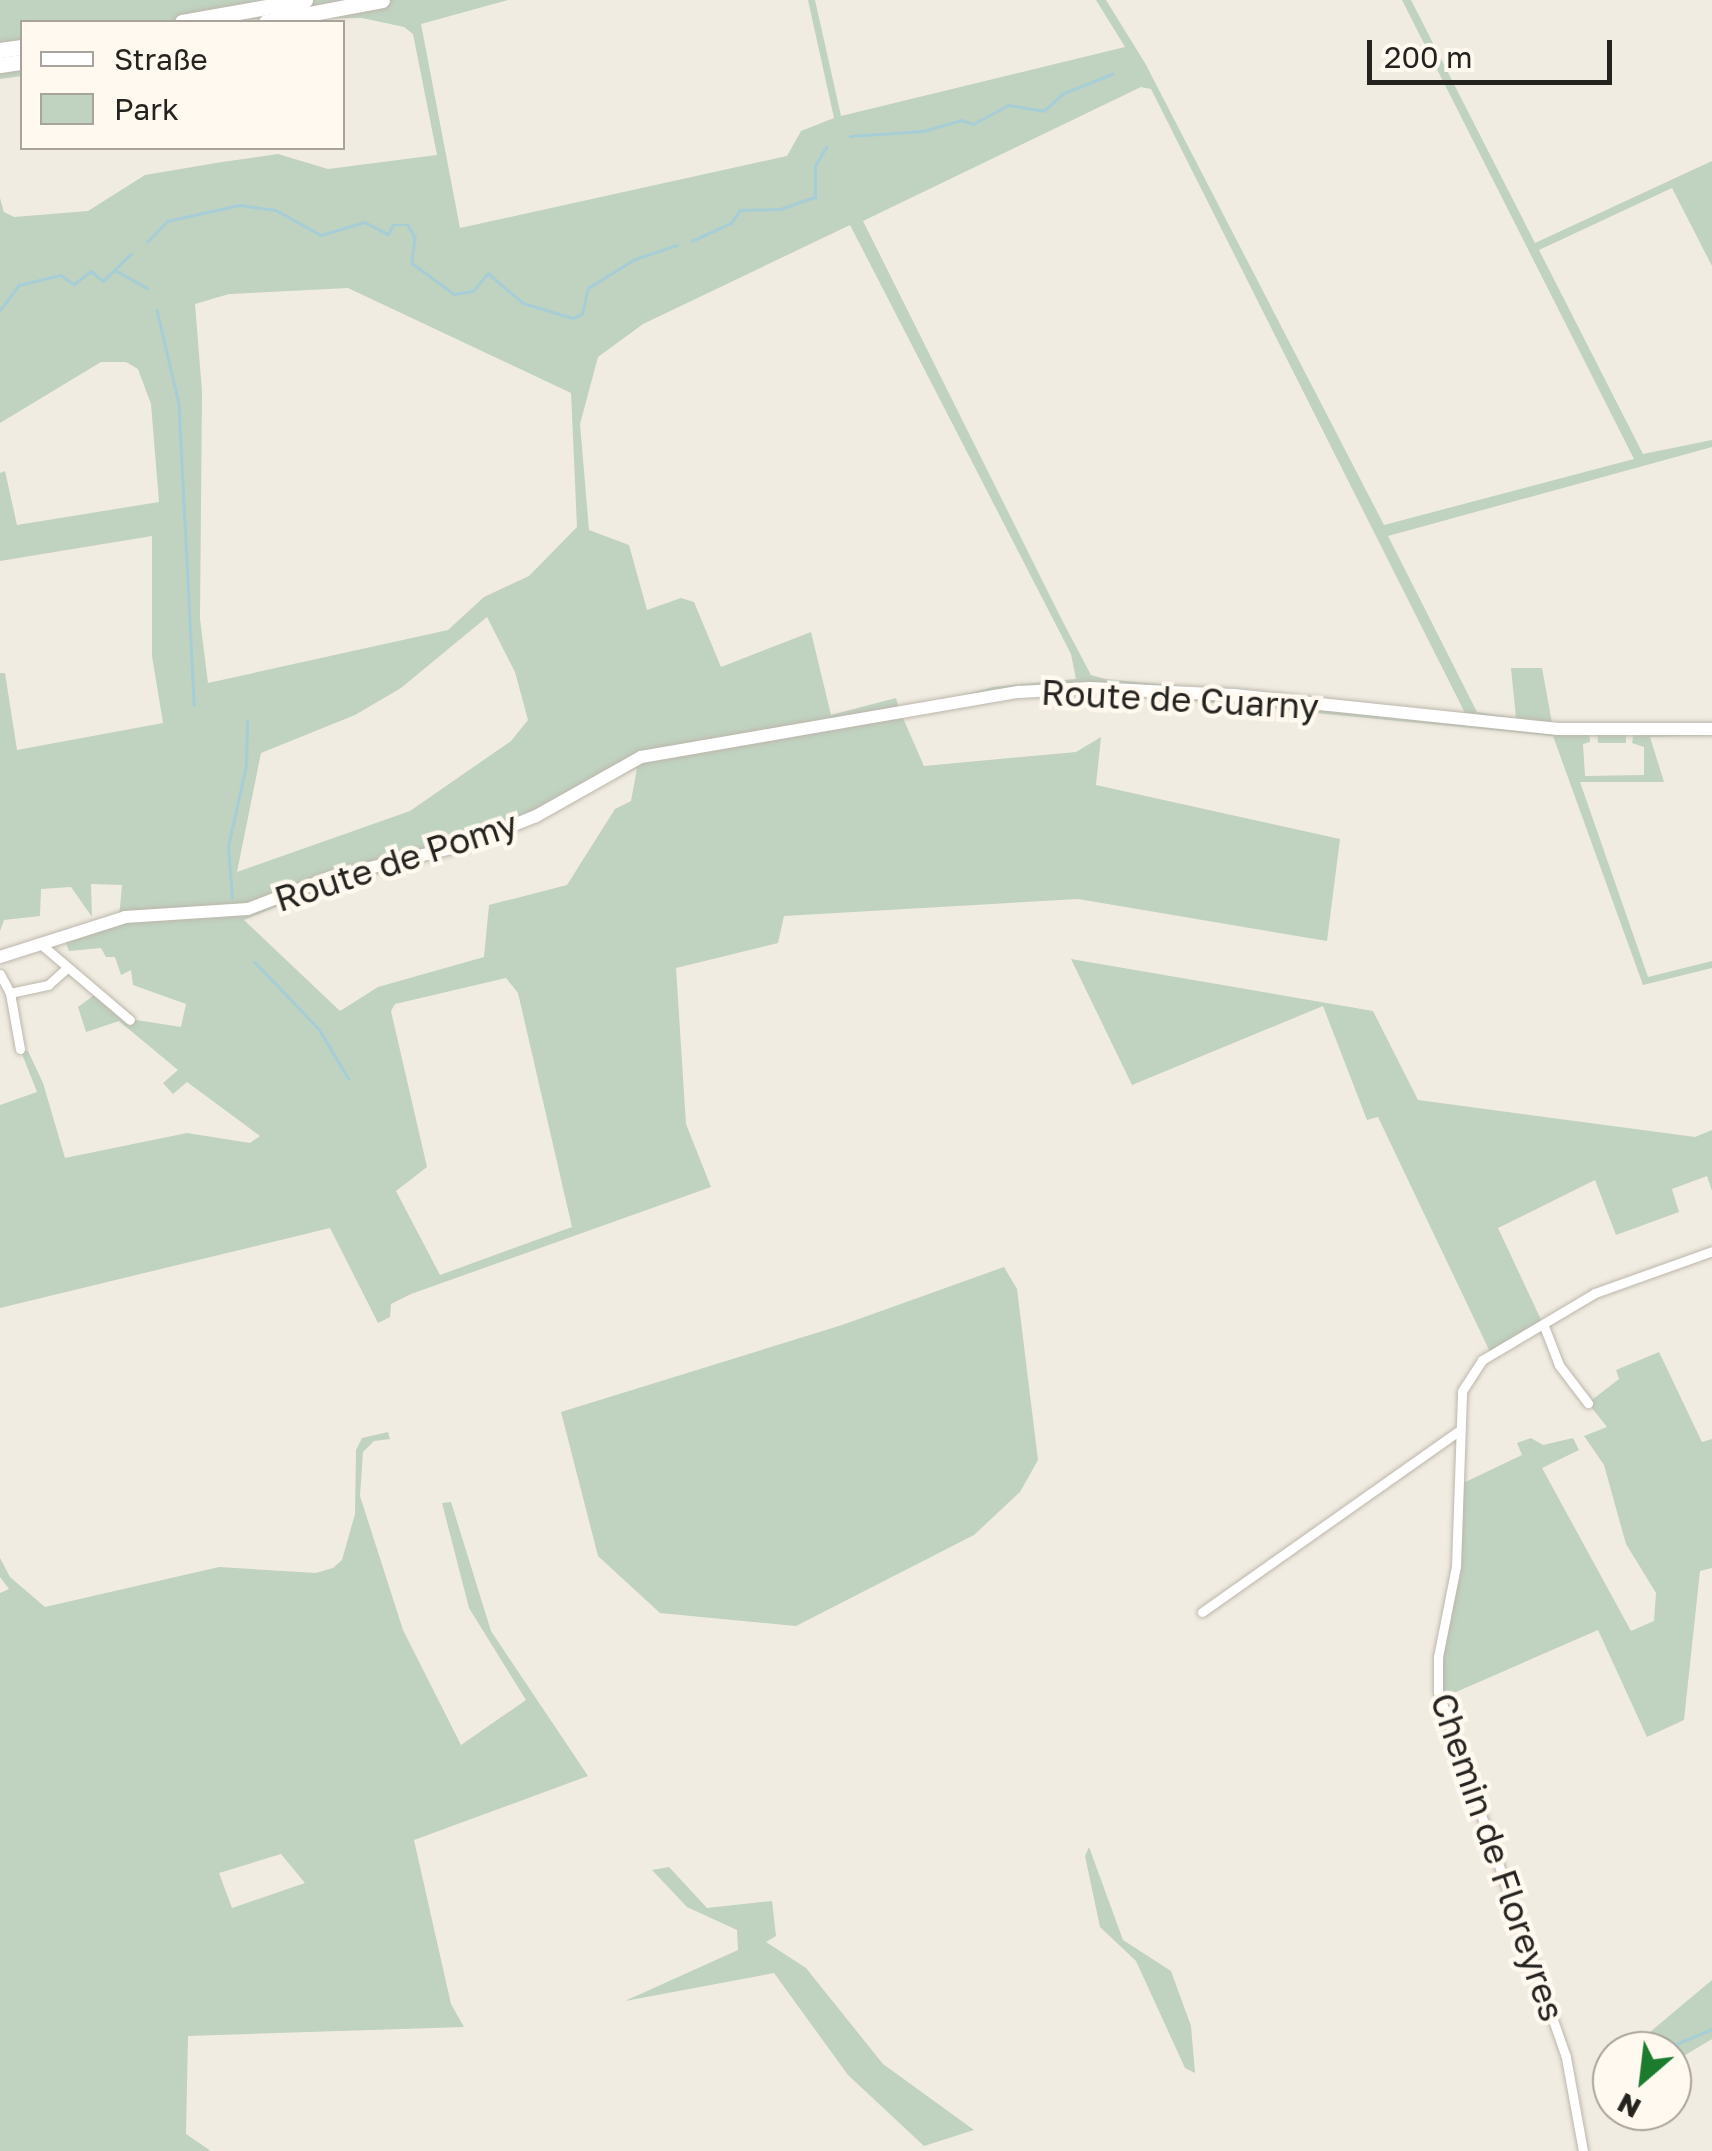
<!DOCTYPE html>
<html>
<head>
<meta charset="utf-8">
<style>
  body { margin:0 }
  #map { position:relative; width:1712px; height:2151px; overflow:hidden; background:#f1ece1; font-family:"Golos Text",sans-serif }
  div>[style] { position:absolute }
  .green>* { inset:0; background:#c0d2c0 }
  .stream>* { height:2.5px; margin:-1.25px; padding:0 1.25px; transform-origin:1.25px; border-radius:1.25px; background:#a7ced6 }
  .roads { filter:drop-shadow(0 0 2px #bcb6ac) drop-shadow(0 0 2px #bcb6ac) }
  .street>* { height:9px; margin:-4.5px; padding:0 4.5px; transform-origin:4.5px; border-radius:4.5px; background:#fff }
  .secondary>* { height:12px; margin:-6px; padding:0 6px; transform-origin:6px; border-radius:6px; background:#fff }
  .highway>* { height:15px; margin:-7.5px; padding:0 7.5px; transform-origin:7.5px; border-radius:7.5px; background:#fff }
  span { translate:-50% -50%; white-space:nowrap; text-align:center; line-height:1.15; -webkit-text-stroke:9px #fff9ef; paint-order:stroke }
  .street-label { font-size:35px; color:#252320 }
  .legend { position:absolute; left:20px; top:20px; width:325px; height:130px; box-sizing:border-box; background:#fff9ef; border:2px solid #a8a39c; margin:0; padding:12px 18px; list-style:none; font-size:30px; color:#252320 }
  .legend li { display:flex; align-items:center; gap:20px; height:50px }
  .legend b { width:50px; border:2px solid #a8a39c }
  .north { position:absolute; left:1592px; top:2031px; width:100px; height:100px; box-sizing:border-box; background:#fff9ef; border:2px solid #a8a39c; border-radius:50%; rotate:208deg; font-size:28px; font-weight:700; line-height:40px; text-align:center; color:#252320 }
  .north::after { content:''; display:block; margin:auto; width:35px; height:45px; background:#1b7c2e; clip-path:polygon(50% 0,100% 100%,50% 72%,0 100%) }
  .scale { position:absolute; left:1367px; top:40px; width:245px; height:45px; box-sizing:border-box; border:5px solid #252320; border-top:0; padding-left:12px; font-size:30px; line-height:35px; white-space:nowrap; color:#252320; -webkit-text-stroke:8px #fff9ef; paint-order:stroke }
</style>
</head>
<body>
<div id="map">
  <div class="green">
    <i style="clip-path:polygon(evenodd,0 0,508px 0,421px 24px,460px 228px,787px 156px,801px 131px,834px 118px,808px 0,815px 0,841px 116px,1125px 47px,1096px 0,1106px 0,1145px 63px,1384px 525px,1634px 459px,1402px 0,1411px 0,1535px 243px,1712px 161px,1712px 266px,1672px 188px,1539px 250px,1643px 454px,1712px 440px,1712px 447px,1388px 536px,1477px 712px,1516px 718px,1511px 668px,1542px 668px,1552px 723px,1712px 735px,1650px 737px,1664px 782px,1580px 782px,1648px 977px,1712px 961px,1712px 968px,1643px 985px,1553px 736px,1101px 692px,1019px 696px,903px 718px,924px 766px,1076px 752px,1101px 737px,1096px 785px,1340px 839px,1327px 941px,1078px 899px,784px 916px,778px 943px,676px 968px,686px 1124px,711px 1187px,411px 1294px,391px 1304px,390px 1317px,378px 1323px,330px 1228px,0 1308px,0 1105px,37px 1092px,20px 1049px,28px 1051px,43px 1083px,65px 1158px,187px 1133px,250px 1143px,260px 1136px,187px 1082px,173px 1094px,163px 1083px,178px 1070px,119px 1021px,86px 1032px,78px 1007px,97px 993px,130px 1019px,181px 1027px,186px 1004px,133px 985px,131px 970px,121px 975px,115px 957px,106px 957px,101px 948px,69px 951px,64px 938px,119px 918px,122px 885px,91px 884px,92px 917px,71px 887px,41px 889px,40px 916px,4px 920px,0 931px,0 673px,5px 673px,17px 750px,163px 723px,152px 656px,152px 536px,0 561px,0 473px,5px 471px,17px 525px,159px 502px,151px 404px,138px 369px,126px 362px,101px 362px,0 423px,0 198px,4px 212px,14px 217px,88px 211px,145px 175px,222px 162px,278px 154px,328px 169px,437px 155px,413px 34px,404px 27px,362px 18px,22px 22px,22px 76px,0 79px,0 0,1141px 87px,1151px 89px,1465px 713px,1105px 679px,1091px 675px,1064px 624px,863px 221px,1141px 87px,0 0,850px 225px,1071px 654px,1076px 679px,993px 687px,900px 712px,896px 698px,831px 715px,811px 632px,721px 667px,694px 602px,681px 598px,647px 610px,629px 545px,589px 530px,580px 424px,598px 357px,643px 324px,850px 225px,0 0,348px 288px,571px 393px,577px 527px,529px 576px,484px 597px,448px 630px,208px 683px,200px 619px,202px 391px,195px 304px,229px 294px,348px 288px,0 0,487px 617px,515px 672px,528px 720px,511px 741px,410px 811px,237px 872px,261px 753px,355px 715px,401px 688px,487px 617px,0 0,1597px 730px,1598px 743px,1626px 743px,1626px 730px,1634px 732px,1632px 743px,1644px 747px,1644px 775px,1585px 776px,1583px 744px,1590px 742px,1589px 731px,1597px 730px,0 0,637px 768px,631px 801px,615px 809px,567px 885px,489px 905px,484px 957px,378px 987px,340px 1011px,244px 920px,320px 889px,476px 846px,637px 768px,0 0,506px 978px,518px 993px,572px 1227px,440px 1275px,396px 1191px,427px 1167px,391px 1011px,395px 1004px,506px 978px)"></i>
    <i style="clip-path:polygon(1071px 959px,1373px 1011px,1418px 1100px,1695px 1137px,1712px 1130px,1712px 1191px,1707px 1176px,1672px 1189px,1679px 1212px,1616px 1235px,1595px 1180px,1498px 1228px,1544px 1326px,1491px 1354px,1378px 1117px,1367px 1120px,1323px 1006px,1132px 1085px)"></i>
    <i style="clip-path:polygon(1004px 1267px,1017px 1289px,1038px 1460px,1020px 1492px,974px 1535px,796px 1626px,660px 1613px,598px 1556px,561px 1412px,842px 1325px)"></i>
    <i style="clip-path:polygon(1659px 1352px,1702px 1442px,1712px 1439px,1712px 1568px,1700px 1571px,1684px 1720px,1647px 1737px,1598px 1630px,1440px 1699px,1459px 1485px,1522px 1455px,1517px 1443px,1531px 1438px,1543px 1445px,1573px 1438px,1579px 1450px,1542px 1468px,1631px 1631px,1654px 1621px,1656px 1593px,1626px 1544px,1604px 1465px,1584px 1436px,1607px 1427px,1588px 1403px,1619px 1379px,1616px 1370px)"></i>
    <i style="clip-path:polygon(evenodd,388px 1432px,390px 1439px,374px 1441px,363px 1452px,360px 1496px,403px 1630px,461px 1745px,526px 1700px,469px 1608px,442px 1503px,451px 1502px,491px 1631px,588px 1776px,414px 1840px,451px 2004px,464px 2027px,188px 2036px,186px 2134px,211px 2151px,0 2151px,0 1593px,9px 1589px,0 1577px,0 1558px,10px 1577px,45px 1607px,219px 1567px,316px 1573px,333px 1568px,342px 1560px,355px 1514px,356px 1450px,362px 1438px,388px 1432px,281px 1854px,305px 1883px,232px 1908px,219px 1873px,281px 1854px)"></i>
    <i style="clip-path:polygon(1089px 1847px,1123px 1940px,1171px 1971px,1191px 2026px,1195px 2073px,1185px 2068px,1136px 1961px,1100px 1927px,1085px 1856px)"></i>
    <i style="clip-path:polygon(669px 1867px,707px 1908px,772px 1901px,776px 1936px,766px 1942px,806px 1968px,883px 2064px,974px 2130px,924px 2146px,848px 2075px,774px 1973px,625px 2001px,738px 1950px,737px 1930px,687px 1907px,652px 1870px)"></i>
    <i style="clip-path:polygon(1712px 1980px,1712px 2039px,1672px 2063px,1672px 2051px,1615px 2051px,1650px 2032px)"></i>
  </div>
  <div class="stream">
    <i style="left:850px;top:136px;width:73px;rotate:-3.9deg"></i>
    <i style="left:923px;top:131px;width:40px;rotate:-16deg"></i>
    <i style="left:961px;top:120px;width:13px;rotate:18deg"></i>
    <i style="left:973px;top:124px;width:40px;rotate:-28deg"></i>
    <i style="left:1008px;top:105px;width:36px;rotate:9deg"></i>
    <i style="left:1044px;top:111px;width:25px;rotate:-43deg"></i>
    <i style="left:1062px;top:94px;width:54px;rotate:-21.8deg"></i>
    <i style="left:692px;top:241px;width:43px;rotate:-24.8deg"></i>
    <i style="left:731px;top:223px;width:16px;rotate:-55deg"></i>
    <i style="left:740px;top:210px;width:40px;rotate:-1.4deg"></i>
    <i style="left:780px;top:209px;width:37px;rotate:-19deg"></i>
    <i style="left:815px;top:197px;width:31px;rotate:-90deg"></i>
    <i style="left:815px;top:166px;width:22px;rotate:-60deg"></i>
    <i style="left:147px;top:242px;width:29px;rotate:-46deg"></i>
    <i style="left:167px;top:221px;width:75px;rotate:-12.4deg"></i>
    <i style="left:240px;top:205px;width:36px;rotate:8deg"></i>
    <i style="left:276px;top:210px;width:51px;rotate:29.1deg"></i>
    <i style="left:321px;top:235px;width:46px;rotate:-16.5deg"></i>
    <i style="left:365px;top:222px;width:26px;rotate:28deg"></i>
    <i style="left:388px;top:234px;width:10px;rotate:-61deg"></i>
    <i style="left:393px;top:225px;width:15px"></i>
    <i style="left:408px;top:225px;width:14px;rotate:60deg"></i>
    <i style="left:415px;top:237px;width:26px;rotate:97deg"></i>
    <i style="left:412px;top:263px;width:52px;rotate:36.4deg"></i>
    <i style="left:454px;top:294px;width:19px;rotate:-9deg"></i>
    <i style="left:473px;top:291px;width:23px;rotate:-50deg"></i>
    <i style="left:488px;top:273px;width:46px;rotate:40.6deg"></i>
    <i style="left:523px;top:303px;width:52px;rotate:16.7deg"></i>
    <i style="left:573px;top:318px;width:10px;rotate:-24deg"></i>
    <i style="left:582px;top:314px;width:27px;rotate:-77deg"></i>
    <i style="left:588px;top:288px;width:55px;rotate:-31.7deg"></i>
    <i style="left:635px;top:259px;width:44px;rotate:-18.4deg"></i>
    <i style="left:115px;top:270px;width:37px;rotate:29deg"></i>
    <i style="left:0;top:310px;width:31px;rotate:-53deg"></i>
    <i style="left:19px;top:285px;width:43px;rotate:-13.4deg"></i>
    <i style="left:61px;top:275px;width:16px;rotate:35deg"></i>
    <i style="left:74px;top:284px;width:21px;rotate:-37deg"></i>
    <i style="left:91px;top:271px;width:16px;rotate:40deg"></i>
    <i style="left:103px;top:281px;width:39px;rotate:-44deg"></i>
    <i style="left:157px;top:310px;width:97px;rotate:76.8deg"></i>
    <i style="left:179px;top:404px;width:301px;rotate:87.1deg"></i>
    <i style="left:232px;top:898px;width:51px;rotate:-94.5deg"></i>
    <i style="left:228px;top:847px;width:84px;rotate:-77.6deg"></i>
    <i style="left:246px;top:765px;width:44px;rotate:-88.7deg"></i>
    <i style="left:255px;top:962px;width:93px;rotate:46.3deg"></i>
    <i style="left:319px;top:1029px;width:58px;rotate:59deg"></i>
    <i style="left:1660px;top:2051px;width:56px;rotate:-22.9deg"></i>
    <i style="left:1602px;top:2063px;width:10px;rotate:-6deg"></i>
  </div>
  <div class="roads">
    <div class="street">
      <i style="left:43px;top:946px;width:114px;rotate:40.4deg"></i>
      <i style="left:0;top:974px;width:21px;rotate:62deg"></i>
      <i style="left:10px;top:993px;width:39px;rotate:-12deg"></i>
      <i style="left:48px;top:985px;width:24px;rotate:-42deg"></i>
      <i style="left:10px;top:993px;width:57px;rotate:79.9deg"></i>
      <i style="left:1544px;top:1326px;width:42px;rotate:69deg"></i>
      <i style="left:1559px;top:1365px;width:48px;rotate:52.7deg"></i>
      <i style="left:1202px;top:1612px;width:316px;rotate:-35.2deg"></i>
      <i style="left:1583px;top:2151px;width:96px;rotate:-100.3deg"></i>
      <i style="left:1566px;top:2057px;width:387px;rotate:-109.3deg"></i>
      <i style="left:1438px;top:1692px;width:35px;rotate:-90deg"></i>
      <i style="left:1438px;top:1657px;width:93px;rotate:-78.8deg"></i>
      <i style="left:1456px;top:1566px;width:175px;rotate:-88deg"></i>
      <i style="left:1462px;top:1391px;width:37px;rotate:-57deg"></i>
      <i style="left:1482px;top:1360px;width:131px;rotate:-30.7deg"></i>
      <i style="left:1595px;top:1293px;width:124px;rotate:-19.7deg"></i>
    </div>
    <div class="secondary">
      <i style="left:0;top:957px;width:131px;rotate:-17.7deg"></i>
      <i style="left:125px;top:917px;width:123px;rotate:-3.7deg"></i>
      <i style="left:248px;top:909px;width:90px;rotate:-20.9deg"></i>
      <i style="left:332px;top:877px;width:136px;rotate:-13.6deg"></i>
      <i style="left:464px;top:845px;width:78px;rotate:-21.9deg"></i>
      <i style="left:536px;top:816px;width:120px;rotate:-29.3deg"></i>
      <i style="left:641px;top:757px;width:384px;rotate:-9.8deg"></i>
      <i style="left:1019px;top:692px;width:71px;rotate:-3.2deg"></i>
      <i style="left:1090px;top:688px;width:144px;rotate:2.8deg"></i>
      <i style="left:1234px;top:695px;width:326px;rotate:6deg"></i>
      <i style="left:1558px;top:729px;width:154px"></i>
    </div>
    <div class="highway">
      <i style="left:182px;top:22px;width:125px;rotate:-10.1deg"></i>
      <i style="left:266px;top:22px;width:118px;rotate:-10.7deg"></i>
      <i style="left:0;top:50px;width:22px;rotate:-8deg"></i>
      <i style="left:0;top:65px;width:22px;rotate:-8deg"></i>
    </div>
  </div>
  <div class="street-label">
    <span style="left:1180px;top:699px;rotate:3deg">Route de Cuarny</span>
    <span style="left:396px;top:861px;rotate:-18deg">Route de Pomy</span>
    <span style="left:1498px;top:1857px;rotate:71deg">Chemin de Floreyres</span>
  </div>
  <ul class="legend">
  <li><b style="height:12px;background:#fff"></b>Straße</li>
  <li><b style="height:28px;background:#c0d2c0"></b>Park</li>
  </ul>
  <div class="north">N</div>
  <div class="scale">200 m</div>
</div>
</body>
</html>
